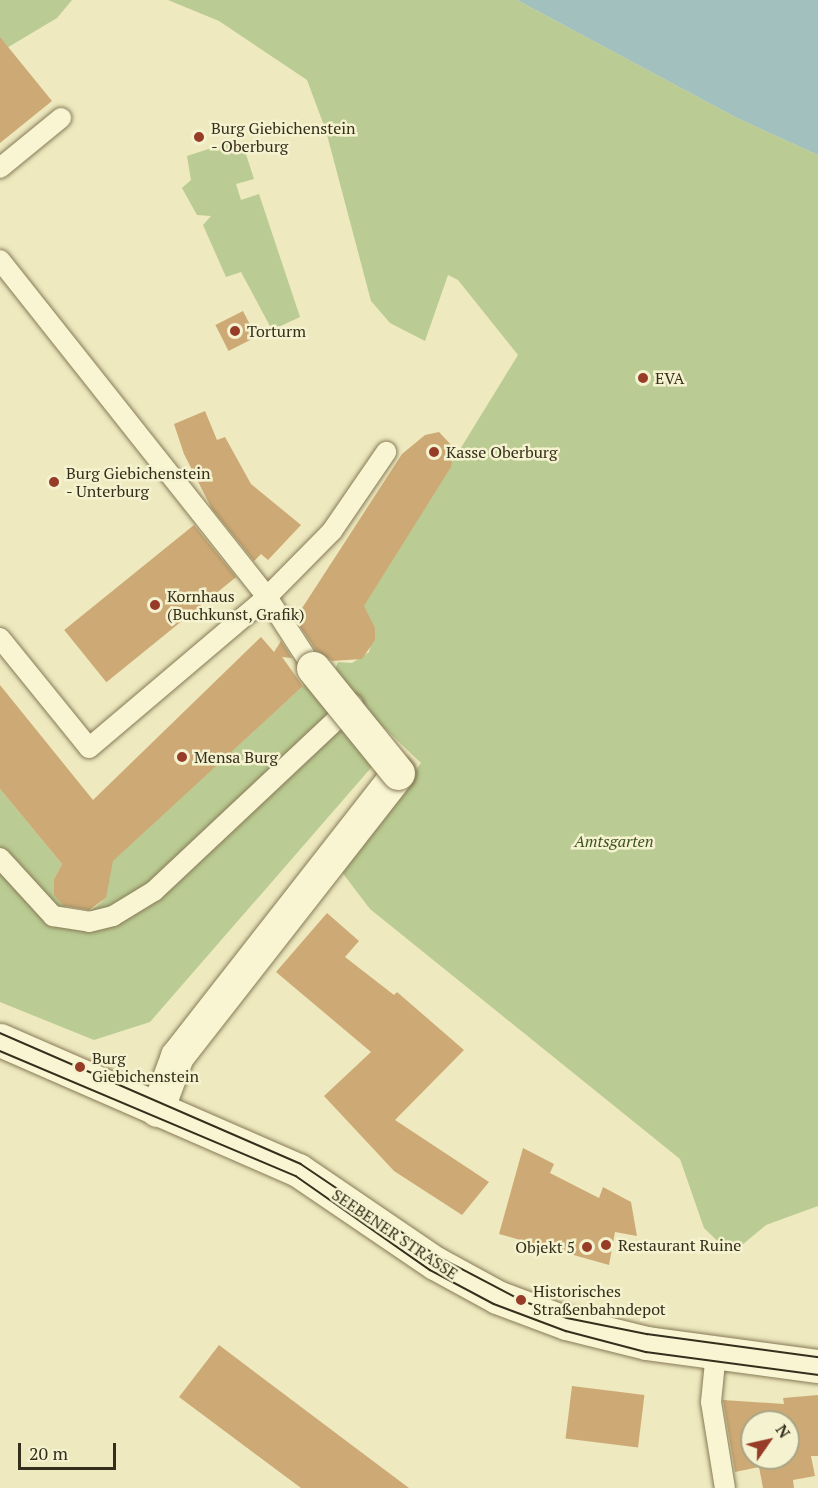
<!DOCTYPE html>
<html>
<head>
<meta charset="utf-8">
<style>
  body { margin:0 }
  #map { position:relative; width:818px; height:1488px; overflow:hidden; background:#eee9bf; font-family:"PT Serif",serif }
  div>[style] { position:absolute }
  .green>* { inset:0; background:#bacc93 }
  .water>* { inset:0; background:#a2c0bd }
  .building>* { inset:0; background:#cdaa75; transform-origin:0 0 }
  .roads { filter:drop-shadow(0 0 2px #877a57) drop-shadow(0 0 2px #877a57) }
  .lane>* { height:20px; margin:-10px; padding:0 10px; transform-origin:10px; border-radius:10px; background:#f9f5d2 }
  .street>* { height:33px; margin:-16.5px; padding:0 16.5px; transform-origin:16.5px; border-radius:16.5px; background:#f9f5d2 }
  .secondary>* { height:33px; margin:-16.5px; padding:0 16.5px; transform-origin:16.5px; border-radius:16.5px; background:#f9f5d2 }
  .tram>* { height:1.5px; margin:-0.75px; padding:0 0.75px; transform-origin:0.75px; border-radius:0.75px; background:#362e1c }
  .bridges { filter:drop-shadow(0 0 2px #877a57) drop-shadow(0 0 2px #877a57) }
  .street-bridge>* { height:33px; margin:-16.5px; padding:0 16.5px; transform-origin:16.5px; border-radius:16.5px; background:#f9f5d2 }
  .dots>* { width:16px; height:16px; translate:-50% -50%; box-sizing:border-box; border:3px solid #f5f2cf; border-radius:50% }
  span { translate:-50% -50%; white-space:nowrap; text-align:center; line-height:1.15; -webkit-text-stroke:5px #f5f2cf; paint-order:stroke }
  .poi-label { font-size:16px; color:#362e1c }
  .left { translate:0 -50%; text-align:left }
  .right { translate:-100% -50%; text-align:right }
  .park-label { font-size:16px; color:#3d5322; font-style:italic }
  .street-label { font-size:16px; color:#362e1c }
  .north { position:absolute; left:740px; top:1410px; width:60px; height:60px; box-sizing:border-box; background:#f5f2cf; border:2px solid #a9a487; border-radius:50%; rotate:56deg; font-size:16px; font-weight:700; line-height:24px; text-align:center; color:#362e1c }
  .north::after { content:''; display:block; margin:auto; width:21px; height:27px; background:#963c27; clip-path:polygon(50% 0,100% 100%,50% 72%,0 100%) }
  .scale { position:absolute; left:18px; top:1443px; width:98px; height:27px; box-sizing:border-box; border:3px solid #362e1c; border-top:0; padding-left:8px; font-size:18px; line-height:21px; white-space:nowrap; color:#362e1c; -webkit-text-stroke:4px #f5f2cf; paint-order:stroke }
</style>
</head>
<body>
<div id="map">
  <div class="green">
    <i style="clip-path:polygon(0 0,72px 0,57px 18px,0 52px)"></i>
    <i style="clip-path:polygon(168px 0,517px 0,737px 118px,818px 155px,818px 1206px,766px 1225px,731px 1254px,704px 1228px,680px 1159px,370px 909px,341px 871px,421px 763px,332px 678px,338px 662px,352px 663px,369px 652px,375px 628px,360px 612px,518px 355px,458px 280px,448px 275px,425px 341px,390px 323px,371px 301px,326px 131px,307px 80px,219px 21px)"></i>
    <i style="clip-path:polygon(230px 142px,245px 151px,254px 179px,236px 184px,241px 200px,259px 194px,300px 317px,272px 330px,241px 272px,226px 277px,203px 225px,211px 216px,197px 215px,182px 188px,191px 180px,187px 156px)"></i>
    <i style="clip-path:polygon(313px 668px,383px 754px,150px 1022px,94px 1040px,0 1002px,0 789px,62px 864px,54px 879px,55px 895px,68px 910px,89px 912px,106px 898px,99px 861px,115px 858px,304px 685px,300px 679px)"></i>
  </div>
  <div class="water">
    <i style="clip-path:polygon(517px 0,818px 0,818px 155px,737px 118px)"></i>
  </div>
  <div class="building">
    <i style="clip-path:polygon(0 37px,52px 101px,0 143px)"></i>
    <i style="left:243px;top:311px;width:29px;height:31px;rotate:63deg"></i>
    <i style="clip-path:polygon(205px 411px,217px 440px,225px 437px,251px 484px,301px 525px,268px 560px,261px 554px,254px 561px,212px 509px,184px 454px,174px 424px)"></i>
    <i style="clip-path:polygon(439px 432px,455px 449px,451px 467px,364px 606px,375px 628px,375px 640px,362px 659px,332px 661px,316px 650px,295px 619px,402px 454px,425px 435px)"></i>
    <i style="left:194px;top:525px;width:67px;height:167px;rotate:51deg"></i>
    <i style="clip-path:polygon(261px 637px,274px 652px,281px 641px,292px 658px,282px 657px,303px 686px,113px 861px,106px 898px,89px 910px,64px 906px,54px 895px,54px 879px,62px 864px,0 789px,0 685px,93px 800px)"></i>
    <i style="clip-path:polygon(327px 913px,359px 941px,345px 957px,394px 995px,397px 992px,464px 1050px,395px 1120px,489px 1182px,462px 1215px,394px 1171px,324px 1096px,371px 1052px,276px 972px)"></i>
    <i style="clip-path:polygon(523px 1148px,554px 1164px,550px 1173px,599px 1198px,603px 1187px,631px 1202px,637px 1236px,615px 1232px,609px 1265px,499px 1234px)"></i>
    <i style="clip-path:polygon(219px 1345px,349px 1443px,409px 1488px,301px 1488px,179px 1397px)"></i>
    <i style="left:572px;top:1386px;width:73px;height:53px;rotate:7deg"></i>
    <i style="clip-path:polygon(evenodd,818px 1395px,818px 1456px,811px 1456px,815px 1476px,793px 1480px,794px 1488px,763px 1488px,759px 1467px,735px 1472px,723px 1400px,784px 1404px,783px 1398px,818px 1395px,752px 1422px,788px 1422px,788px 1458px,752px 1458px,752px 1422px)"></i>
  </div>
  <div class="roads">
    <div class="lane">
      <i style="left:0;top:168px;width:79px;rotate:-39.3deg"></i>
      <i style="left:0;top:260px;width:430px;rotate:51.6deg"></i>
      <i style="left:267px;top:597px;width:85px;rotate:57.1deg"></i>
      <i style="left:0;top:638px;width:141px;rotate:51deg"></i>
      <i style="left:89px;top:748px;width:233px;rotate:-40.3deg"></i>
      <i style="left:267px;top:597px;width:93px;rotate:-45.4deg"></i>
      <i style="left:332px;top:531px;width:96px;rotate:-55.6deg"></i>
      <i style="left:0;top:858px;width:79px;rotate:47.6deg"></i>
      <i style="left:53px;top:916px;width:36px;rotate:9deg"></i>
      <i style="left:89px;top:922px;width:25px;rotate:-14deg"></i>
      <i style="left:113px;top:916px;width:48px;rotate:-31.4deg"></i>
      <i style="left:154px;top:891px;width:273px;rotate:-43.2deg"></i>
      <i style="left:716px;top:1352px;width:50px;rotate:95.7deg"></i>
      <i style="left:711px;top:1402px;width:87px;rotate:80.8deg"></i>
    </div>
    <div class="street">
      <i style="left:157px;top:1110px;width:58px;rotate:-69.7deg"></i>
      <i style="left:177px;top:1056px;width:359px;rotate:-52deg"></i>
    </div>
    <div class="secondary">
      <i style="left:0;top:1040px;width:325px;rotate:23.6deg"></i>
      <i style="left:298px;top:1170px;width:166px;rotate:34.2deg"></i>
      <i style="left:435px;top:1263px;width:71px;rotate:28.7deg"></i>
      <i style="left:497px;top:1297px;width:74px;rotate:20.6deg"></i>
      <i style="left:566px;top:1323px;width:83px;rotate:13.9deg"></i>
      <i style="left:647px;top:1343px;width:173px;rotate:7.7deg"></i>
    </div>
  </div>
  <div class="tram">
    <i style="left:0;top:1033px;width:328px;rotate:23.5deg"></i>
    <i style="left:301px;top:1164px;width:166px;rotate:34deg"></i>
    <i style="left:439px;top:1257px;width:93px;rotate:27.7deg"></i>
    <i style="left:521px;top:1300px;width:49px;rotate:21.4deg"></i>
    <i style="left:567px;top:1318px;width:82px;rotate:11.3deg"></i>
    <i style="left:647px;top:1334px;width:173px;rotate:7.7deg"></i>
    <i style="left:0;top:1051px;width:321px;rotate:22.9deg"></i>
    <i style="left:296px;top:1176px;width:164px;rotate:35deg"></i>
    <i style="left:430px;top:1270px;width:72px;rotate:28deg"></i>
    <i style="left:494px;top:1304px;width:77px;rotate:20.6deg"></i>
    <i style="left:566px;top:1331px;width:83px;rotate:14.7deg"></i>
    <i style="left:646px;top:1352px;width:174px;rotate:7.6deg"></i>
  </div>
  <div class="bridges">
    <div class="street-bridge">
      <i style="left:313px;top:668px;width:135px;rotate:51deg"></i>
    </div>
  </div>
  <div class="dots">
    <i style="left:199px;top:137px;background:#963c27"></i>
    <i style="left:235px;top:331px;background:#963c27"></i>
    <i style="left:643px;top:378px;background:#963c27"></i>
    <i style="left:434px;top:452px;background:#963c27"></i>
    <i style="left:54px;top:482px;background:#963c27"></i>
    <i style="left:155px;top:605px;background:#963c27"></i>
    <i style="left:182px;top:757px;background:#963c27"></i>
    <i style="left:80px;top:1067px;background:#963c27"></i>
    <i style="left:606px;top:1245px;background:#963c27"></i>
    <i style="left:587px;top:1247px;background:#963c27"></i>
    <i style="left:521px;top:1300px;background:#963c27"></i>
  </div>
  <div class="poi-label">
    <span class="left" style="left:211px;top:137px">Burg Giebichenstein<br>- Oberburg</span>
    <span class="left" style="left:247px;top:331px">Torturm</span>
    <span class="left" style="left:655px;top:378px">EVA</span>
    <span class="left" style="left:446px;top:452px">Kasse Oberburg</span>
    <span class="left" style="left:66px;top:482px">Burg Giebichenstein<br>- Unterburg</span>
    <span class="left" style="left:167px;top:605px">Kornhaus<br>(Buchkunst, Grafik)</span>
    <span class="left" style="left:194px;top:757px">Mensa Burg</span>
    <span class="left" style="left:92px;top:1067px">Burg<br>Giebichenstein</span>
    <span class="left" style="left:618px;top:1245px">Restaurant Ruine</span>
    <span class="right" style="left:575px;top:1247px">Objekt 5</span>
    <span class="left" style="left:533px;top:1300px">Historisches<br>Straßenbahndepot</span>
  </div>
  <div class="park-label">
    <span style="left:614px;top:841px">Amtsgarten</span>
  </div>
  <div class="street-label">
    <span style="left:395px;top:1234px;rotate:34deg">SEEBENER STRASSE</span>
  </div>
  <div class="north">N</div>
  <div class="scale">20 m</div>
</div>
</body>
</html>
